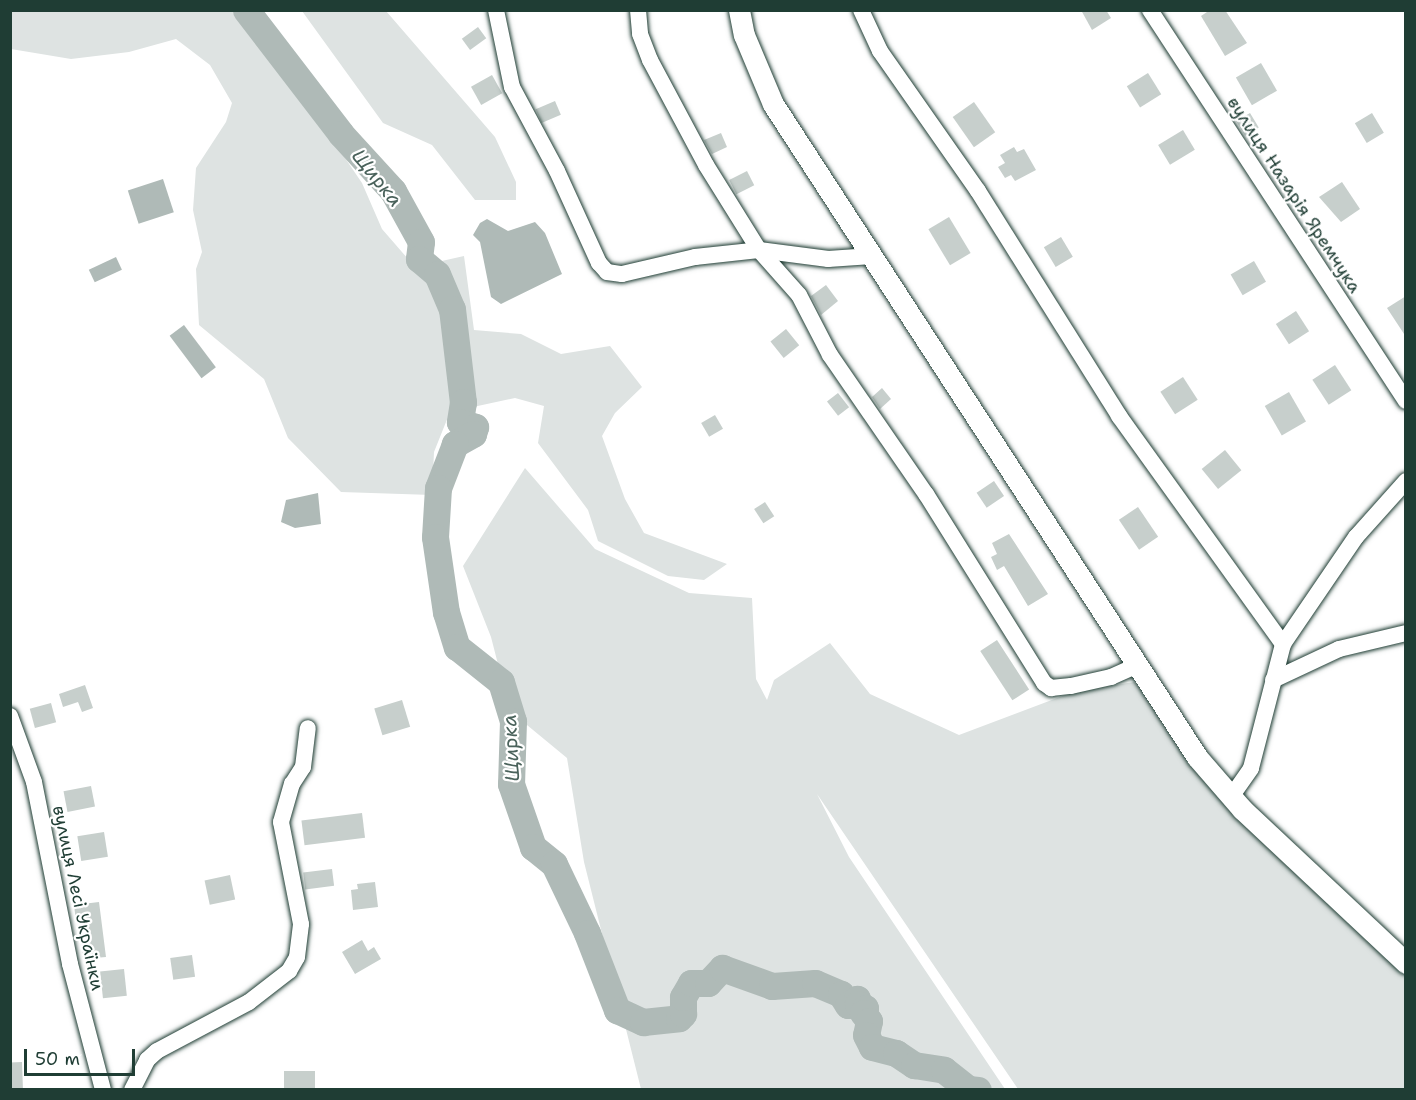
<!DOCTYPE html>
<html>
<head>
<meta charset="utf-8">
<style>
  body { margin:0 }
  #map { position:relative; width:1416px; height:1100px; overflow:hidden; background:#fff; font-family:"Shantell Sans",sans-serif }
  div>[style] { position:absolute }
  .green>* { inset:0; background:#dee3e2 }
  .water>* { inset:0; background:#afbab7; transform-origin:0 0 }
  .river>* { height:27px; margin:-13.5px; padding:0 13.5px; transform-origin:13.5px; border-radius:13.5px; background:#afbab7 }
  .building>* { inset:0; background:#c7cfcc; transform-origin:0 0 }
  .roads { filter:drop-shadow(0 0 2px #1f3d34) drop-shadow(0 0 2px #1f3d34) }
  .minor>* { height:16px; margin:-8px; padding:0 8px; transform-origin:8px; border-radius:8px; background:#fff }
  .tertiary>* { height:21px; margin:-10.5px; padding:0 10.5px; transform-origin:10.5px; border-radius:10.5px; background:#fff }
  span { translate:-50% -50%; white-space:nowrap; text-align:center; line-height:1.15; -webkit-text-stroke:4.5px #fff; paint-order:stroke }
  .street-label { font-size:18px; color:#1f3d34 }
  .water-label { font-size:20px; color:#4a625b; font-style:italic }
  .frame { position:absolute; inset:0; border:12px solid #1f3d34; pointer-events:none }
  .scale { position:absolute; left:24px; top:1049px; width:111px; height:27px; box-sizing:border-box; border:3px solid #1f3d34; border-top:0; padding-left:8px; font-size:18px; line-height:21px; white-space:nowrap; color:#1f3d34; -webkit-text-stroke:4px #fff; paint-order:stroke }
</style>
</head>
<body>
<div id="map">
  <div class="green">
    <i style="clip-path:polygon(10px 11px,234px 11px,307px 102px,362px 183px,382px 229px,415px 267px,464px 256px,474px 330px,521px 334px,561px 354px,610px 346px,642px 387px,615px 413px,602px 436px,625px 499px,644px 533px,727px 564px,704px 580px,668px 576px,598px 541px,588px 510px,538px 443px,544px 406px,515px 398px,450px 412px,434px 452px,432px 495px,341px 492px,288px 438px,264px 379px,199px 325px,196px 269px,202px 252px,193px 210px,196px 168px,226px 122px,232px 103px,210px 65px,176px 39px,129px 52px,71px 59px,11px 49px)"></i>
    <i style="clip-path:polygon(302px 11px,386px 11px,495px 137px,516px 182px,516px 200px,475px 200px,432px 145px,383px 123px)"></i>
    <i style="clip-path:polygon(525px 468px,595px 549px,689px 593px,752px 598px,756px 679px,767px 700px,774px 680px,830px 643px,870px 694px,959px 735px,1073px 692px,1134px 682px,1405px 971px,1405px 1089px,1018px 1089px,817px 794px,849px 857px,1005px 1089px,641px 1089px,584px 862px,567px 758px,510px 711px,491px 637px,463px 566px)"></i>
  </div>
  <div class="water">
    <i style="left:163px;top:179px;width:35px;height:37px;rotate:72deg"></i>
    <i style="clip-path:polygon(487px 219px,508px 231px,535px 222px,545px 233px,562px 274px,501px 304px,491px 297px,480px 242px,473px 235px,480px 223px)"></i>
    <i style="left:116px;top:257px;width:14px;height:30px;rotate:65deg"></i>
    <i style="left:184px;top:325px;width:53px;height:18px;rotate:53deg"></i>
    <i style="clip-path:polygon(318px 493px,321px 524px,295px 528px,281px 522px,286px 500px)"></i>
  </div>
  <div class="river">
    <i style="left:246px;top:10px;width:156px;rotate:52.5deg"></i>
    <i style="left:341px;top:134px;width:77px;rotate:47.6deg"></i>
    <i style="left:393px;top:191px;width:58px;rotate:61.2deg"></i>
    <i style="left:421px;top:242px;width:17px;rotate:97deg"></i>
    <i style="left:419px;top:259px;width:23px;rotate:40deg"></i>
    <i style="left:437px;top:274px;width:38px;rotate:67deg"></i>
    <i style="left:452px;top:309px;width:94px;rotate:83.3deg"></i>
    <i style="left:463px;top:402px;width:20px;rotate:99deg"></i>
    <i style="left:460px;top:422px;width:16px;rotate:18deg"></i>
    <i style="left:475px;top:427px;width:7px;rotate:106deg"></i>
    <i style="left:473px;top:434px;width:21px;rotate:151deg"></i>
    <i style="left:455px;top:444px;width:47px;rotate:111.1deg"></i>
    <i style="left:438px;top:488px;width:49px;rotate:93.5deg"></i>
    <i style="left:435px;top:537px;width:76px;rotate:81.7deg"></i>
    <i style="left:446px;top:612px;width:37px;rotate:73deg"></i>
    <i style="left:457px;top:647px;width:56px;rotate:38.5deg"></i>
    <i style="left:501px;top:682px;width:41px;rotate:72.9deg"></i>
    <i style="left:513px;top:721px;width:63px;rotate:91.8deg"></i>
    <i style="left:511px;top:784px;width:67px;rotate:70.8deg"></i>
    <i style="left:533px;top:847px;width:27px;rotate:39deg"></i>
    <i style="left:554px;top:864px;width:76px;rotate:64.4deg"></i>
    <i style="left:587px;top:933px;width:83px;rotate:68.7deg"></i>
    <i style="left:617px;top:1010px;width:29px;rotate:25deg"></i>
    <i style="left:643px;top:1022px;width:36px;rotate:-6deg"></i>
    <i style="left:679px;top:1018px;width:6px;rotate:-45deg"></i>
    <i style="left:683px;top:1014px;width:17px;rotate:-90deg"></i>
    <i style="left:683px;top:997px;width:16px;rotate:-60deg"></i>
    <i style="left:691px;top:983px;width:17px"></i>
    <i style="left:708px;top:983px;width:21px;rotate:-47deg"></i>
    <i style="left:722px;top:968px;width:53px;rotate:19.8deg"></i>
    <i style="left:772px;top:986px;width:43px;rotate:-4deg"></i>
    <i style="left:815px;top:983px;width:28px;rotate:23deg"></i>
    <i style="left:841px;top:994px;width:13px;rotate:58deg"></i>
    <i style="left:848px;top:1005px;width:11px;rotate:-34deg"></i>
    <i style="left:857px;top:999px;width:5px;rotate:79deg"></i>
    <i style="left:858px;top:1004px;width:8px;rotate:30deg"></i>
    <i style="left:865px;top:1008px;width:5px;rotate:112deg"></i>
    <i style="left:863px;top:1013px;width:10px;rotate:53deg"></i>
    <i style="left:869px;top:1021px;width:14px;rotate:102deg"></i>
    <i style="left:866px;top:1035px;width:13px;rotate:63deg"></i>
    <i style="left:872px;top:1047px;width:25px;rotate:14deg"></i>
    <i style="left:896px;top:1053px;width:22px;rotate:34deg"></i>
    <i style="left:914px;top:1065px;width:30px;rotate:9deg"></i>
    <i style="left:944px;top:1070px;width:31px;rotate:38deg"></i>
    <i style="left:968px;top:1089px;width:10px;rotate:6deg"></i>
  </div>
  <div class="building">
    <i style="clip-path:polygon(1081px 10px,1106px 10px,1111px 18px,1092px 30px)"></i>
    <i style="clip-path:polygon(1210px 10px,1225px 10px,1247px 43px,1225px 56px,1201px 16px)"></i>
    <i style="left:478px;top:27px;width:14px;height:20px;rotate:54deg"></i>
    <i style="left:1261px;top:63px;width:32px;height:29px;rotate:60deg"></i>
    <i style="left:1148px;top:73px;width:25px;height:25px;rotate:58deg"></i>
    <i style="left:492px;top:75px;width:21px;height:24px;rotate:61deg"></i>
    <i style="left:555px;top:101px;width:15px;height:21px;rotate:67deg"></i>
    <i style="left:974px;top:102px;width:37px;height:26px;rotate:55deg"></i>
    <i style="left:1250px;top:113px;width:17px;height:16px;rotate:59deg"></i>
    <i style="left:1372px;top:113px;width:23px;height:20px;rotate:59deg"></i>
    <i style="left:1183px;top:130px;width:23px;height:29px;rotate:59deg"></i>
    <i style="clip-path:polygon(721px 133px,727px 147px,712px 154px,704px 140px)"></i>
    <i style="clip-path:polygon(1014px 147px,1017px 152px,1024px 149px,1036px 170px,1015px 181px,1011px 175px,1005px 178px,998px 167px,1005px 163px,1000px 155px)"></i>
    <i style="left:747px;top:171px;width:16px;height:20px;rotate:63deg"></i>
    <i style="clip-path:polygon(1342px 182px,1360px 209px,1341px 222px,1319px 197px)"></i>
    <i style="left:949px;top:217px;width:42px;height:24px;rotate:59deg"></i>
    <i style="left:1061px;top:237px;width:23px;height:20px;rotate:59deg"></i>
    <i style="left:1254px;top:261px;width:24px;height:27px;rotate:60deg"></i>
    <i style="clip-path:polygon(826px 285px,838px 301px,821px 315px,811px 296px)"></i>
    <i style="clip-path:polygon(1406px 296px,1406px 337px,1387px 308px)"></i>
    <i style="left:1296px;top:311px;width:24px;height:24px;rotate:57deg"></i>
    <i style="left:786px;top:329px;width:21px;height:20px;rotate:51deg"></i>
    <i style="left:1335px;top:365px;width:30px;height:27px;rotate:57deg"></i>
    <i style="left:1183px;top:377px;width:27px;height:27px;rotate:57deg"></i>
    <i style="clip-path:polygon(882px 388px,891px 399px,880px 409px,872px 397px)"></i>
    <i style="left:1289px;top:392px;width:34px;height:28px;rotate:60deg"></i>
    <i style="left:838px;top:393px;width:18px;height:14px;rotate:52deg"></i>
    <i style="left:715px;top:415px;width:16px;height:16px;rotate:60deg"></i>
    <i style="left:1225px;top:450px;width:26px;height:30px;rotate:51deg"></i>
    <i style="left:994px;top:481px;width:18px;height:21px;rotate:56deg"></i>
    <i style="left:765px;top:502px;width:17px;height:13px;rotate:57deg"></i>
    <i style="left:1138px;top:507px;width:36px;height:23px;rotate:56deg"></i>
    <i style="clip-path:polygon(1009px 534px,1048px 594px,1028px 606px,1004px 566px,997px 570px,991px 557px,997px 554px,992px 543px)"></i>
    <i style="left:997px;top:640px;width:59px;height:20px;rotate:57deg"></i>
    <i style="clip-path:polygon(85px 685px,93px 708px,82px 712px,78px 702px,63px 707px,59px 694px)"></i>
    <i style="left:402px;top:700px;width:28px;height:29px;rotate:73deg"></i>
    <i style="left:51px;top:703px;width:20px;height:22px;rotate:75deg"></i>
    <i style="left:91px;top:786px;width:21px;height:28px;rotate:79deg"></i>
    <i style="left:362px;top:813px;width:25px;height:61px;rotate:83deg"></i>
    <i style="left:104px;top:832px;width:25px;height:27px;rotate:81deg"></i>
    <i style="left:332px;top:869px;width:17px;height:29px;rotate:83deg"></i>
    <i style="left:230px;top:875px;width:25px;height:26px;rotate:78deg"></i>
    <i style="clip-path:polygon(375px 882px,378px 907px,353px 910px,351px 890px,358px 889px,357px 884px)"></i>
    <i style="clip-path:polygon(99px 902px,106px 957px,83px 959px,82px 944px,88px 944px,84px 920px,76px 921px,74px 905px)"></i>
    <i style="clip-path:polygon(362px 940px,368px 951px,374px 947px,381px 959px,355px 974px,342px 952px)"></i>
    <i style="left:192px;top:955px;width:22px;height:22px;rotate:82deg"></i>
    <i style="left:124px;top:969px;width:27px;height:24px;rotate:84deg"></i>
    <i style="left:22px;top:1062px;width:27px;height:12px;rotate:88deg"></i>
    <i style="left:315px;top:1071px;width:18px;height:31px;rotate:90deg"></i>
  </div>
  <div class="roads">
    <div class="minor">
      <i style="left:496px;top:10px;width:79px;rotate:78.3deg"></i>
      <i style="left:512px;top:87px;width:95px;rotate:61.8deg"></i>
      <i style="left:557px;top:171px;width:101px;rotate:65.5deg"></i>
      <i style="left:599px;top:263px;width:12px;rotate:48deg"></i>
      <i style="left:607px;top:272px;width:15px;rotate:8deg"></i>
      <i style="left:622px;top:274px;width:75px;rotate:-13.1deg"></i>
      <i style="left:695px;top:257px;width:64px;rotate:-6.2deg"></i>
      <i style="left:759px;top:250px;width:70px;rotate:7.4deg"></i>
      <i style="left:828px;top:259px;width:44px;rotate:-3.9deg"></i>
      <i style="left:638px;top:10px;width:24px;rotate:85deg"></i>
      <i style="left:640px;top:34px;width:28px;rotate:69deg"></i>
      <i style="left:650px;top:60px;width:119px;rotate:61.9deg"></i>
      <i style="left:706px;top:165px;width:100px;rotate:58.1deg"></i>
      <i style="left:759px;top:250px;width:60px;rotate:48.4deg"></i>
      <i style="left:799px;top:295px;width:68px;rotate:62.7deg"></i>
      <i style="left:830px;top:355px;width:169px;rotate:55.4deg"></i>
      <i style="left:926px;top:494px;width:223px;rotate:58deg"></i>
      <i style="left:1044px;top:683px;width:9px;rotate:36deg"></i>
      <i style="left:1051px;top:688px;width:20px;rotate:-6deg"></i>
      <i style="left:1071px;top:686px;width:41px;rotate:-12.7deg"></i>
      <i style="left:1111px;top:677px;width:30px;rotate:-24deg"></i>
      <i style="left:861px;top:10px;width:45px;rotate:65.1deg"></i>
      <i style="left:880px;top:51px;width:171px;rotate:55deg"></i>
      <i style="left:978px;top:191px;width:266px;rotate:57.9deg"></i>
      <i style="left:1119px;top:416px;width:281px;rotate:54.3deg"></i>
      <i style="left:1150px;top:10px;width:467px;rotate:56.8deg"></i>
      <i style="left:1273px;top:680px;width:73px;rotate:-25.2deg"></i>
      <i style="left:1339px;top:649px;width:69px;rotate:-13.4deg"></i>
      <i style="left:10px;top:716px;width:70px;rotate:70deg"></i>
      <i style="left:34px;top:782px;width:186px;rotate:78.8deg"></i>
      <i style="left:70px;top:964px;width:130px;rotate:75.3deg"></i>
      <i style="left:1231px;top:797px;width:35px;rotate:-55deg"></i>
      <i style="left:1251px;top:768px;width:128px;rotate:-75.5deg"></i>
      <i style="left:1283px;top:644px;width:130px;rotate:-55.7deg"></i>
      <i style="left:1356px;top:537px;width:75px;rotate:-48.2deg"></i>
      <i style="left:132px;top:1090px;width:34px;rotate:-63deg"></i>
      <i style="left:147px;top:1060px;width:13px;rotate:-42deg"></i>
      <i style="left:157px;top:1051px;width:104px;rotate:-28deg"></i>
      <i style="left:249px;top:1002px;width:51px;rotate:-37.8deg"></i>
      <i style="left:289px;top:971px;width:16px;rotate:-60deg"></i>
      <i style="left:297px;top:957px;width:33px;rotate:-83deg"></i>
      <i style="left:301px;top:924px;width:104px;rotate:-101.1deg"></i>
      <i style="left:281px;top:822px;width:40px;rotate:-74deg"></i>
      <i style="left:292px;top:784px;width:20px;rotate:-57deg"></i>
      <i style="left:303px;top:767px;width:39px;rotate:-83deg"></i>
    </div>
    <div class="tertiary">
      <i style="left:739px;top:10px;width:25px;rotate:79deg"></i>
      <i style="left:744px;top:35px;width:75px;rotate:67.2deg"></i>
      <i style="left:773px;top:104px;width:779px;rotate:57deg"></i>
      <i style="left:1197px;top:757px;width:69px;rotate:49.1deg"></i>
      <i style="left:1242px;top:809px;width:225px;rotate:43.2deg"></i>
    </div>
  </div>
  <div class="street-label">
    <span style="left:1294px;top:195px;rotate:57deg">вулиця Назарія Яремчука</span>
    <span style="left:78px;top:898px;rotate:78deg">вулиця Лесі Українки</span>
  </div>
  <div class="water-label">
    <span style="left:377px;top:178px;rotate:51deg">Щирка</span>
    <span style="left:511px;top:748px;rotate:-93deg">Щирка</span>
  </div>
  <div class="frame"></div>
  <div class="scale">50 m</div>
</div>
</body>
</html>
